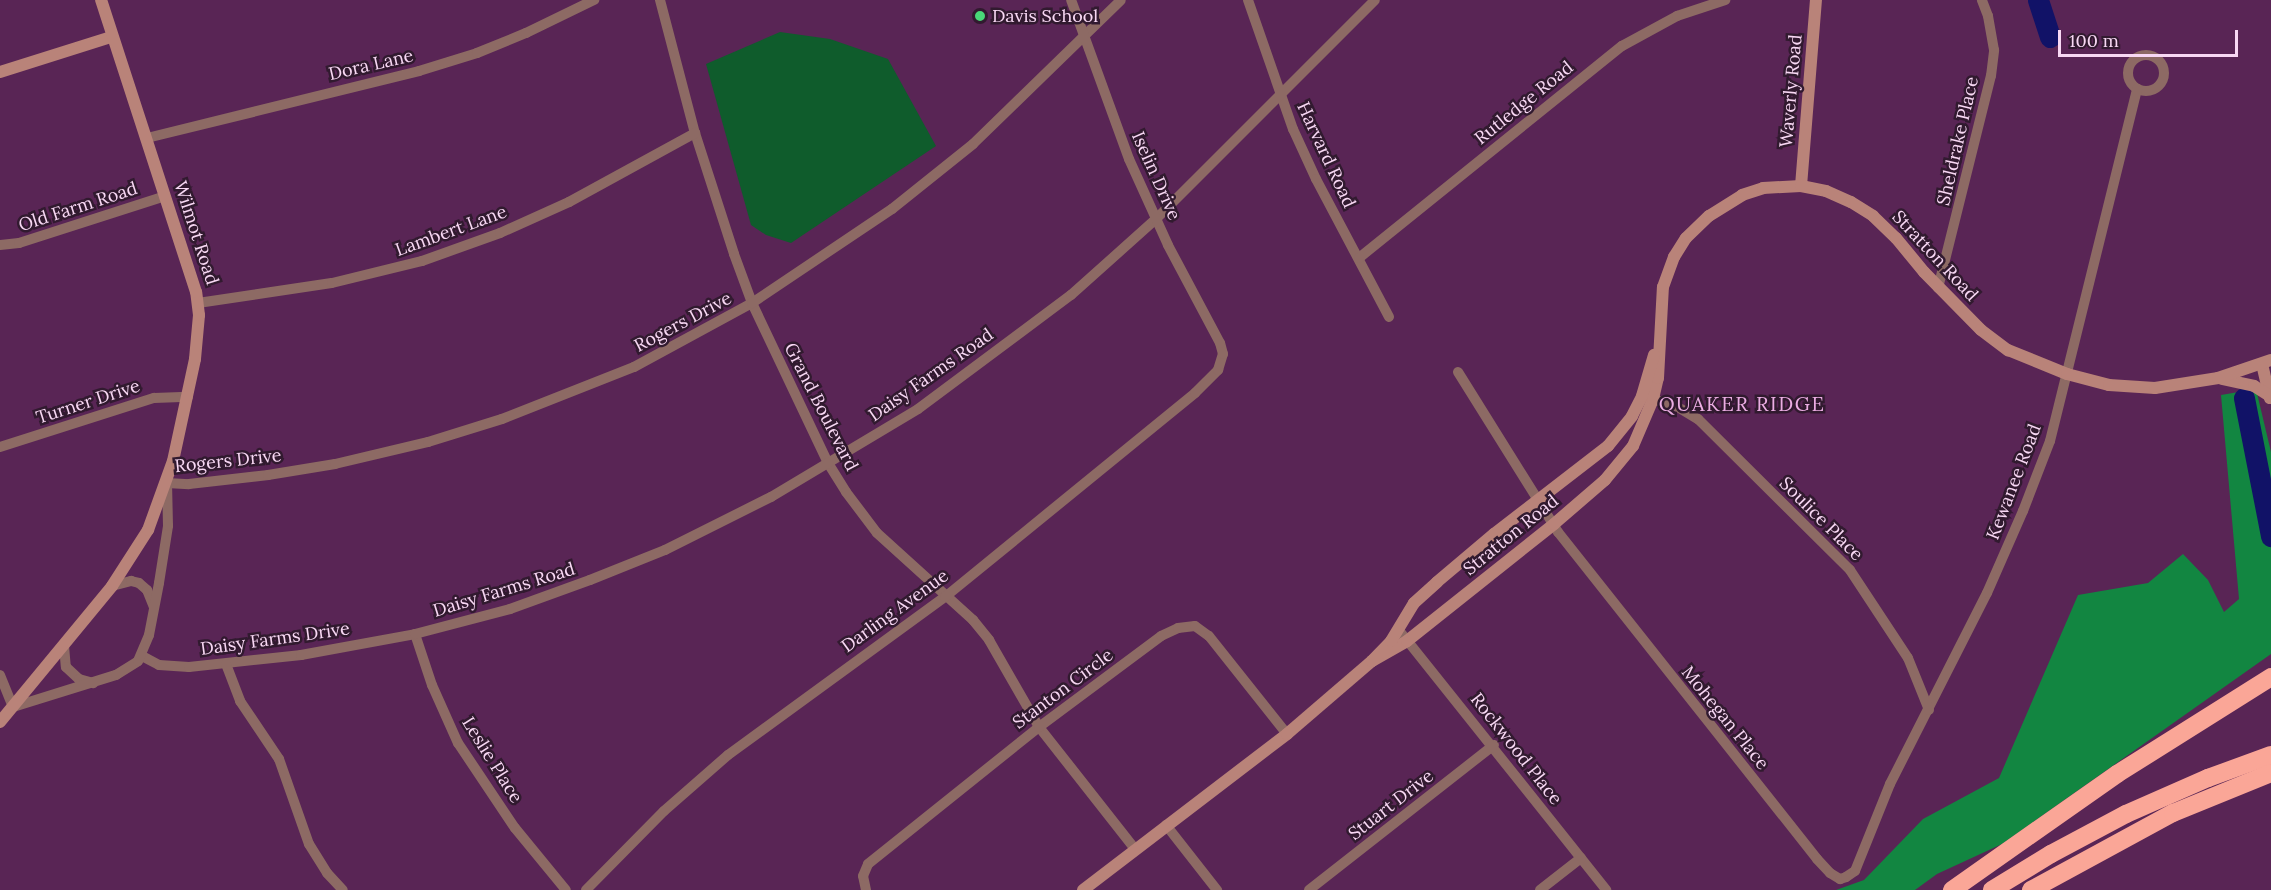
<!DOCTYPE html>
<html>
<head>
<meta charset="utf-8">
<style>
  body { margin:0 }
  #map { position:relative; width:2271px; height:890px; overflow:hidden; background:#592555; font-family:Lora,serif }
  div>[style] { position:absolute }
  .green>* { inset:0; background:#0f5c2c }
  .forest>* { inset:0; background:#128641 }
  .river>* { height:21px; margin:-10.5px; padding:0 10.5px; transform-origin:10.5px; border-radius:10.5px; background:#111267 }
  .street>* { height:10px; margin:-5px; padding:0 5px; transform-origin:5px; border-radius:5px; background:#8d6a64 }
  .street>.ring { margin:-5px; padding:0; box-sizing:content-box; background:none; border:10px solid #8d6a64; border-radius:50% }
  .secondary>* { height:12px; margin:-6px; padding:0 6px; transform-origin:6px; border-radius:6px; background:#b98379 }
  .highway>* { height:18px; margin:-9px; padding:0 9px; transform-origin:9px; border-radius:9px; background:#faa697 }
  .dots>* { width:16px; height:16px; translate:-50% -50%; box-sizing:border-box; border:3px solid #311a2f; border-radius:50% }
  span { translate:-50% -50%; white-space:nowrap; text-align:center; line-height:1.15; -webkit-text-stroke:5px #311a2f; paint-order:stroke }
  .poi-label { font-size:18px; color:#f8d8f4 }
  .left { translate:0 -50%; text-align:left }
  .street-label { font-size:18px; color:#f8d8f4 }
  .neighbourhood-label { font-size:20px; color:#ecade4; letter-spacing:1.5px }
  .scale { position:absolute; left:2058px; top:30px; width:180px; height:27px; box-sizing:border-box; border:3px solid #f8d8f4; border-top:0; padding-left:8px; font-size:18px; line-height:21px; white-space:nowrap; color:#f8d8f4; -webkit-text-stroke:4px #311a2f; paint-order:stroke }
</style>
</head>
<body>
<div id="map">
  <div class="green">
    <i style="clip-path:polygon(780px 32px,830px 39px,888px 59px,936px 146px,791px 243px,766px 235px,751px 225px,706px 64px)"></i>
  </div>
  <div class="forest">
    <i style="clip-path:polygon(2256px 389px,2271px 452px,2271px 654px,2002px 844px,1937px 874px,1915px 890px,1836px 890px,1864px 880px,1923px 819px,1999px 778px,2078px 595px,2148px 583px,2183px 554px,2208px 580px,2224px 612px,2239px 599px,2221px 395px)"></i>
  </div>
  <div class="river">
    <i style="left:2038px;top:0;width:39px;rotate:72deg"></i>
    <i style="left:2244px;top:398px;width:141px;rotate:78.9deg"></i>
  </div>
  <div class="street">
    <i style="left:660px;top:0;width:138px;rotate:75.3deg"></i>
    <i style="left:695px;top:133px;width:127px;rotate:72.1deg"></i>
    <i style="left:734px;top:254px;width:52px;rotate:69.8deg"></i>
    <i style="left:752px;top:303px;width:177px;rotate:64.6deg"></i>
    <i style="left:828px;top:463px;width:34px;rotate:58deg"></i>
    <i style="left:846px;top:492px;width:51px;rotate:52.9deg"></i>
    <i style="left:877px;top:533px;width:130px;rotate:42.2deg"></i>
    <i style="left:973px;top:620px;width:26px;rotate:51deg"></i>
    <i style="left:989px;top:640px;width:100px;rotate:60.1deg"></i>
    <i style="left:1039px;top:727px;width:155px;rotate:51.8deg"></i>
    <i style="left:1248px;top:0;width:137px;rotate:70.8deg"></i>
    <i style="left:1293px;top:129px;width:55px;rotate:65.3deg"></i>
    <i style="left:1316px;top:179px;width:156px;rotate:62.1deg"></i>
    <i class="ring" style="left:2128px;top:55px;width:26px;height:26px"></i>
    <i style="left:147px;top:138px;width:280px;rotate:-13.8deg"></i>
    <i style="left:419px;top:71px;width:61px;rotate:-17.2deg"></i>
    <i style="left:477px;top:53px;width:53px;rotate:-22.2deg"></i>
    <i style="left:526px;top:33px;width:76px;rotate:-25.9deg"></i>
    <i style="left:0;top:245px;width:19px;rotate:-6deg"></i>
    <i style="left:19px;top:243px;width:153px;rotate:-17.8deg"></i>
    <i style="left:1359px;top:258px;width:338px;rotate:-38.9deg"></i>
    <i style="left:1622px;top:46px;width:63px;rotate:-28.6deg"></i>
    <i style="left:1677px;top:16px;width:51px;rotate:-18.4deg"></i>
    <i style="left:1938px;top:288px;width:219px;rotate:-76deg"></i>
    <i style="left:1991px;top:76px;width:26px;rotate:-83deg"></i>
    <i style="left:1994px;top:50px;width:35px;rotate:-100deg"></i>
    <i style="left:1988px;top:16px;width:17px;rotate:-111deg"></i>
    <i style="left:198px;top:303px;width:135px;rotate:-8.5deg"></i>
    <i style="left:332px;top:283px;width:93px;rotate:-13.7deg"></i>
    <i style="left:422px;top:261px;width:83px;rotate:-19.7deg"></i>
    <i style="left:500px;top:233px;width:76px;rotate:-24.2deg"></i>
    <i style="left:569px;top:202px;width:144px;rotate:-28.7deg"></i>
    <i style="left:1458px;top:372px;width:189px;rotate:58deg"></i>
    <i style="left:1558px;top:532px;width:417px;rotate:51.6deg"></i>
    <i style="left:1817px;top:859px;width:19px;rotate:47deg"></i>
    <i style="left:1830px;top:873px;width:12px;rotate:31deg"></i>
    <i style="left:1840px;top:879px;width:6px;rotate:-18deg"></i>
    <i style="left:1846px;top:877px;width:11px;rotate:-34deg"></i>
    <i style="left:1855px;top:871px;width:94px;rotate:-68.1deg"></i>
    <i style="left:1890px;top:784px;width:214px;rotate:-63.1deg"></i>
    <i style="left:1987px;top:593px;width:90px;rotate:-66.3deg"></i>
    <i style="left:2023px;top:511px;width:75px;rotate:-68.9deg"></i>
    <i style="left:2050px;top:441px;width:363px;rotate:-76.1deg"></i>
    <i style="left:1646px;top:397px;width:31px;rotate:17deg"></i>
    <i style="left:1676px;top:406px;width:26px;rotate:31deg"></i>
    <i style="left:1698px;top:419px;width:214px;rotate:44.8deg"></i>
    <i style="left:1850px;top:570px;width:105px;rotate:56.6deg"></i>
    <i style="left:1908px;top:658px;width:56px;rotate:68deg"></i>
    <i style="left:0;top:447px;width:162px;rotate:-17.7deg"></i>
    <i style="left:154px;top:398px;width:34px;rotate:-2deg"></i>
    <i style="left:112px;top:586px;width:20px;rotate:-15deg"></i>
    <i style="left:131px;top:581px;width:8px;rotate:14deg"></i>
    <i style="left:139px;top:583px;width:11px;rotate:41deg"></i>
    <i style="left:147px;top:590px;width:18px;rotate:68deg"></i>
    <i style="left:1398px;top:629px;width:334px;rotate:51.4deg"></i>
    <i style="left:415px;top:634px;width:54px;rotate:71.6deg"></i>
    <i style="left:432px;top:685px;width:64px;rotate:65.9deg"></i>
    <i style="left:458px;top:743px;width:102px;rotate:56.2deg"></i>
    <i style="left:515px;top:828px;width:80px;rotate:50.6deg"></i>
    <i style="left:64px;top:646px;width:21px;rotate:85deg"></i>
    <i style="left:66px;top:667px;width:18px;rotate:43deg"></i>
    <i style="left:79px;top:679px;width:15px;rotate:16deg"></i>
    <i style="left:142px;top:656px;width:19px;rotate:28deg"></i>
    <i style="left:159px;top:665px;width:30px;rotate:4deg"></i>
    <i style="left:189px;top:667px;width:113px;rotate:-6.1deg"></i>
    <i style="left:301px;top:655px;width:116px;rotate:-10.4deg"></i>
    <i style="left:415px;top:634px;width:98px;rotate:-14.7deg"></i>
    <i style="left:510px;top:609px;width:85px;rotate:-19.9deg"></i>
    <i style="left:590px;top:580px;width:81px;rotate:-21.8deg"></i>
    <i style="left:665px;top:550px;width:119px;rotate:-26.6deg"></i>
    <i style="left:771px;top:497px;width:171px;rotate:-30.9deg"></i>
    <i style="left:918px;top:409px;width:191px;rotate:-36.7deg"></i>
    <i style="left:1071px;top:295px;width:115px;rotate:-41.8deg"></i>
    <i style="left:1157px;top:218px;width:308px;rotate:-45deg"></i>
    <i style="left:226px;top:664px;width:40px;rotate:69deg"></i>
    <i style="left:240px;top:701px;width:70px;rotate:56.1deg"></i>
    <i style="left:279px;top:759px;width:90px;rotate:70.6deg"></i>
    <i style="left:309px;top:844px;width:34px;rotate:58deg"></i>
    <i style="left:327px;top:873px;width:23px;rotate:47deg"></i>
    <i style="left:0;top:675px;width:35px;rotate:68deg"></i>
    <i style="left:13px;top:707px;width:108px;rotate:-17.3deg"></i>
    <i style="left:116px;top:675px;width:26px;rotate:-32deg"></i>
    <i style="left:138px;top:661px;width:28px;rotate:-67deg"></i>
    <i style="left:149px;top:635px;width:53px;rotate:-79.1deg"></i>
    <i style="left:159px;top:583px;width:58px;rotate:-81deg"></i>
    <i style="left:168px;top:526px;width:43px;rotate:-91.3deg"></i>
    <i style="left:167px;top:483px;width:22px;rotate:3deg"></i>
    <i style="left:189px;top:484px;width:80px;rotate:-6.5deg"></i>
    <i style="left:268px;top:475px;width:68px;rotate:-9.3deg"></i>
    <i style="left:335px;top:464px;width:96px;rotate:-13.3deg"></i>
    <i style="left:428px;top:442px;width:77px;rotate:-17.3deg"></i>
    <i style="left:502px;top:419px;width:142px;rotate:-21.5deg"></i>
    <i style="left:634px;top:367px;width:134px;rotate:-28.5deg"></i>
    <i style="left:752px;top:303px;width:169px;rotate:-33.9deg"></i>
    <i style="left:892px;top:209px;width:104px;rotate:-38.7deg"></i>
    <i style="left:973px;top:144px;width:206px;rotate:-44.2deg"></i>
    <i style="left:1166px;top:825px;width:83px;rotate:51.9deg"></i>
    <i style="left:586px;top:890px;width:111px;rotate:-45.4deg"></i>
    <i style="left:664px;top:811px;width:85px;rotate:-41.2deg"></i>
    <i style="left:728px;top:755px;width:268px;rotate:-36.1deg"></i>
    <i style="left:945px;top:597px;width:323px;rotate:-39.2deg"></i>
    <i style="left:1195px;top:393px;width:33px;rotate:-45deg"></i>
    <i style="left:1218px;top:370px;width:17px;rotate:-73deg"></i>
    <i style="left:1223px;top:354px;width:11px;rotate:-105deg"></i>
    <i style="left:1220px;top:343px;width:111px;rotate:-118deg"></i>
    <i style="left:1168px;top:245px;width:94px;rotate:-114.4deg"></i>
    <i style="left:1129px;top:159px;width:169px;rotate:-110deg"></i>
    <i style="left:866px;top:890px;width:14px;rotate:-102deg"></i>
    <i style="left:863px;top:876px;width:13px;rotate:-67deg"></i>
    <i style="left:868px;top:864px;width:219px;rotate:-38.7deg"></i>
    <i style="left:1039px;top:727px;width:152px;rotate:-36.7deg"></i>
    <i style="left:1161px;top:636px;width:19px;rotate:-25deg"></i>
    <i style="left:1178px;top:628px;width:17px;rotate:-7deg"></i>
    <i style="left:1195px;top:626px;width:17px;rotate:36deg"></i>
    <i style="left:1209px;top:636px;width:125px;rotate:51.5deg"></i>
    <i style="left:1309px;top:890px;width:235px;rotate:-38.1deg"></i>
    <i style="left:1540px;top:890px;width:52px;rotate:-38deg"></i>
  </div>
  <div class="secondary">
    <i style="left:0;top:72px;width:116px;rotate:-17.5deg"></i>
    <i style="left:1801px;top:186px;width:187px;rotate:-85.4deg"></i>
    <i style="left:2262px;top:364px;width:35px;rotate:77deg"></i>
    <i style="left:2222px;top:379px;width:33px;rotate:12deg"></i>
    <i style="left:2254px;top:386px;width:19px;rotate:32deg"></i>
    <i style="left:1372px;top:661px;width:40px;rotate:-29.7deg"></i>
    <i style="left:1407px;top:641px;width:188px;rotate:-38.5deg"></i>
    <i style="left:1554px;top:524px;width:67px;rotate:-40.8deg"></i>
    <i style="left:1605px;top:480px;width:44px;rotate:-50.5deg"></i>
    <i style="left:1633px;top:446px;width:51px;rotate:-66.9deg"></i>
    <i style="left:1653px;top:399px;width:22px;rotate:-77deg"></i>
    <i style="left:1658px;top:378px;width:91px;rotate:-86.9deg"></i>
    <i style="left:1663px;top:287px;width:32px;rotate:-70deg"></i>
    <i style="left:1674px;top:257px;width:22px;rotate:-58deg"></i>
    <i style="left:1686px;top:238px;width:32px;rotate:-44deg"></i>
    <i style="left:1709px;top:216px;width:39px;rotate:-32deg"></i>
    <i style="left:1742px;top:195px;width:22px;rotate:-18deg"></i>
    <i style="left:1763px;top:188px;width:38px;rotate:-3deg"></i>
    <i style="left:1801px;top:186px;width:25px;rotate:11deg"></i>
    <i style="left:1826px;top:191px;width:27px;rotate:24deg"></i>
    <i style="left:1851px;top:202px;width:26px;rotate:32deg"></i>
    <i style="left:1873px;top:216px;width:32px;rotate:44deg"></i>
    <i style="left:1896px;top:238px;width:44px;rotate:50.5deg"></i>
    <i style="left:1924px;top:272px;width:81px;rotate:45.5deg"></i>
    <i style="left:1981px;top:330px;width:34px;rotate:37deg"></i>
    <i style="left:2008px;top:350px;width:64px;rotate:22.1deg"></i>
    <i style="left:2067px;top:374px;width:43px;rotate:14.7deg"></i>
    <i style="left:2109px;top:385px;width:46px;rotate:3.7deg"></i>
    <i style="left:2155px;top:388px;width:64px;rotate:-9deg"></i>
    <i style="left:2218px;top:378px;width:56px;rotate:-18.8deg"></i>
    <i style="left:0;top:722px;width:176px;rotate:-50.5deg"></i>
    <i style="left:112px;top:586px;width:67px;rotate:-57.3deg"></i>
    <i style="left:148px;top:530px;width:73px;rotate:-70.1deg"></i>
    <i style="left:173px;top:461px;width:104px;rotate:-77.8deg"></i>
    <i style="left:195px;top:359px;width:44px;rotate:-84.8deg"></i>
    <i style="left:199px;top:315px;width:23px;rotate:-97deg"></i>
    <i style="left:196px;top:292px;width:307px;rotate:-108deg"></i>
    <i style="left:1083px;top:890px;width:257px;rotate:-37.4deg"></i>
    <i style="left:1287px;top:734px;width:112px;rotate:-40.7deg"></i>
    <i style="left:1372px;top:661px;width:28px;rotate:-46deg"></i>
    <i style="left:1391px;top:641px;width:44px;rotate:-58.8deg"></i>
    <i style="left:1414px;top:603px;width:31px;rotate:-42deg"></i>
    <i style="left:1437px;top:582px;width:75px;rotate:-40.1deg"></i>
    <i style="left:1494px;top:534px;width:144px;rotate:-37.7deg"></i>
    <i style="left:1608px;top:446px;width:38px;rotate:-51deg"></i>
    <i style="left:1632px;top:416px;width:22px;rotate:-63deg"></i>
    <i style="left:1642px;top:396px;width:43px;rotate:-73.7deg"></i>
  </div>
  <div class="highway">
    <i style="left:1952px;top:890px;width:202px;rotate:-35.1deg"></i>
    <i style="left:2117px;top:774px;width:182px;rotate:-32.2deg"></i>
    <i style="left:1992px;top:890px;width:69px;rotate:-31.4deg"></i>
    <i style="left:2051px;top:854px;width:85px;rotate:-28.1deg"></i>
    <i style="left:2126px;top:814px;width:90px;rotate:-23.7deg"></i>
    <i style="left:2208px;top:778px;width:67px;rotate:-20.1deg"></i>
    <i style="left:2031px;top:890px;width:162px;rotate:-28.5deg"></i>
    <i style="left:2173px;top:813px;width:106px;rotate:-22.2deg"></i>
  </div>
  <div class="dots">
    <i style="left:980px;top:16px;background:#49d778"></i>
  </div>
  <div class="poi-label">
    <span class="left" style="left:992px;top:16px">Davis School</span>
  </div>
  <div class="street-label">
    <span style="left:371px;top:65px;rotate:-13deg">Dora Lane</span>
    <span style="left:1791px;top:91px;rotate:-85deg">Waverly Road</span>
    <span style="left:1524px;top:103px;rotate:-39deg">Rutledge Road</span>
    <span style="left:1958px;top:141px;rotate:-77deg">Sheldrake Place</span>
    <span style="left:1326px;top:155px;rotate:65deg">Harvard Road</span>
    <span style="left:1156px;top:176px;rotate:66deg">Iselin Drive</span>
    <span style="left:78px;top:207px;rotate:-18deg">Old Farm Road</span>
    <span style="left:451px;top:231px;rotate:-20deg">Lambert Lane</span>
    <span style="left:196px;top:233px;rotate:72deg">Wilmot Road</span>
    <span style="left:1935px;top:256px;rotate:47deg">Stratton Road</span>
    <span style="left:683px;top:322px;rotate:-28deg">Rogers Drive</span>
    <span style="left:931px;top:375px;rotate:-35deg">Daisy Farms Road</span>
    <span style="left:88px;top:402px;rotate:-18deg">Turner Drive</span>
    <span style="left:821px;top:407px;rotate:63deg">Grand Boulevard</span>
    <span style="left:228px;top:461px;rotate:-6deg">Rogers Drive</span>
    <span style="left:2014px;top:482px;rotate:-69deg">Kewanee Road</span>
    <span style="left:1821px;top:519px;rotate:45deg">Soulice Place</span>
    <span style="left:1511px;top:535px;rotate:-39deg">Stratton Road</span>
    <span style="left:504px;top:590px;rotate:-17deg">Daisy Farms Road</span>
    <span style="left:895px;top:611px;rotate:-36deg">Darling Avenue</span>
    <span style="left:275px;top:639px;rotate:-8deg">Daisy Farms Drive</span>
    <span style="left:1063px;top:689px;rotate:-37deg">Stanton Circle</span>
    <span style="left:1725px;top:718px;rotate:51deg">Mohegan Place</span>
    <span style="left:1516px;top:749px;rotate:52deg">Rockwood Place</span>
    <span style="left:492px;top:760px;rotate:58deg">Leslie Place</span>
    <span style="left:1391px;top:805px;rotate:-38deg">Stuart Drive</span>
  </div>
  <div class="neighbourhood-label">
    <span style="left:1742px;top:403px">QUAKER RIDGE</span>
  </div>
  <div class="scale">100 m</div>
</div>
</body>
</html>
